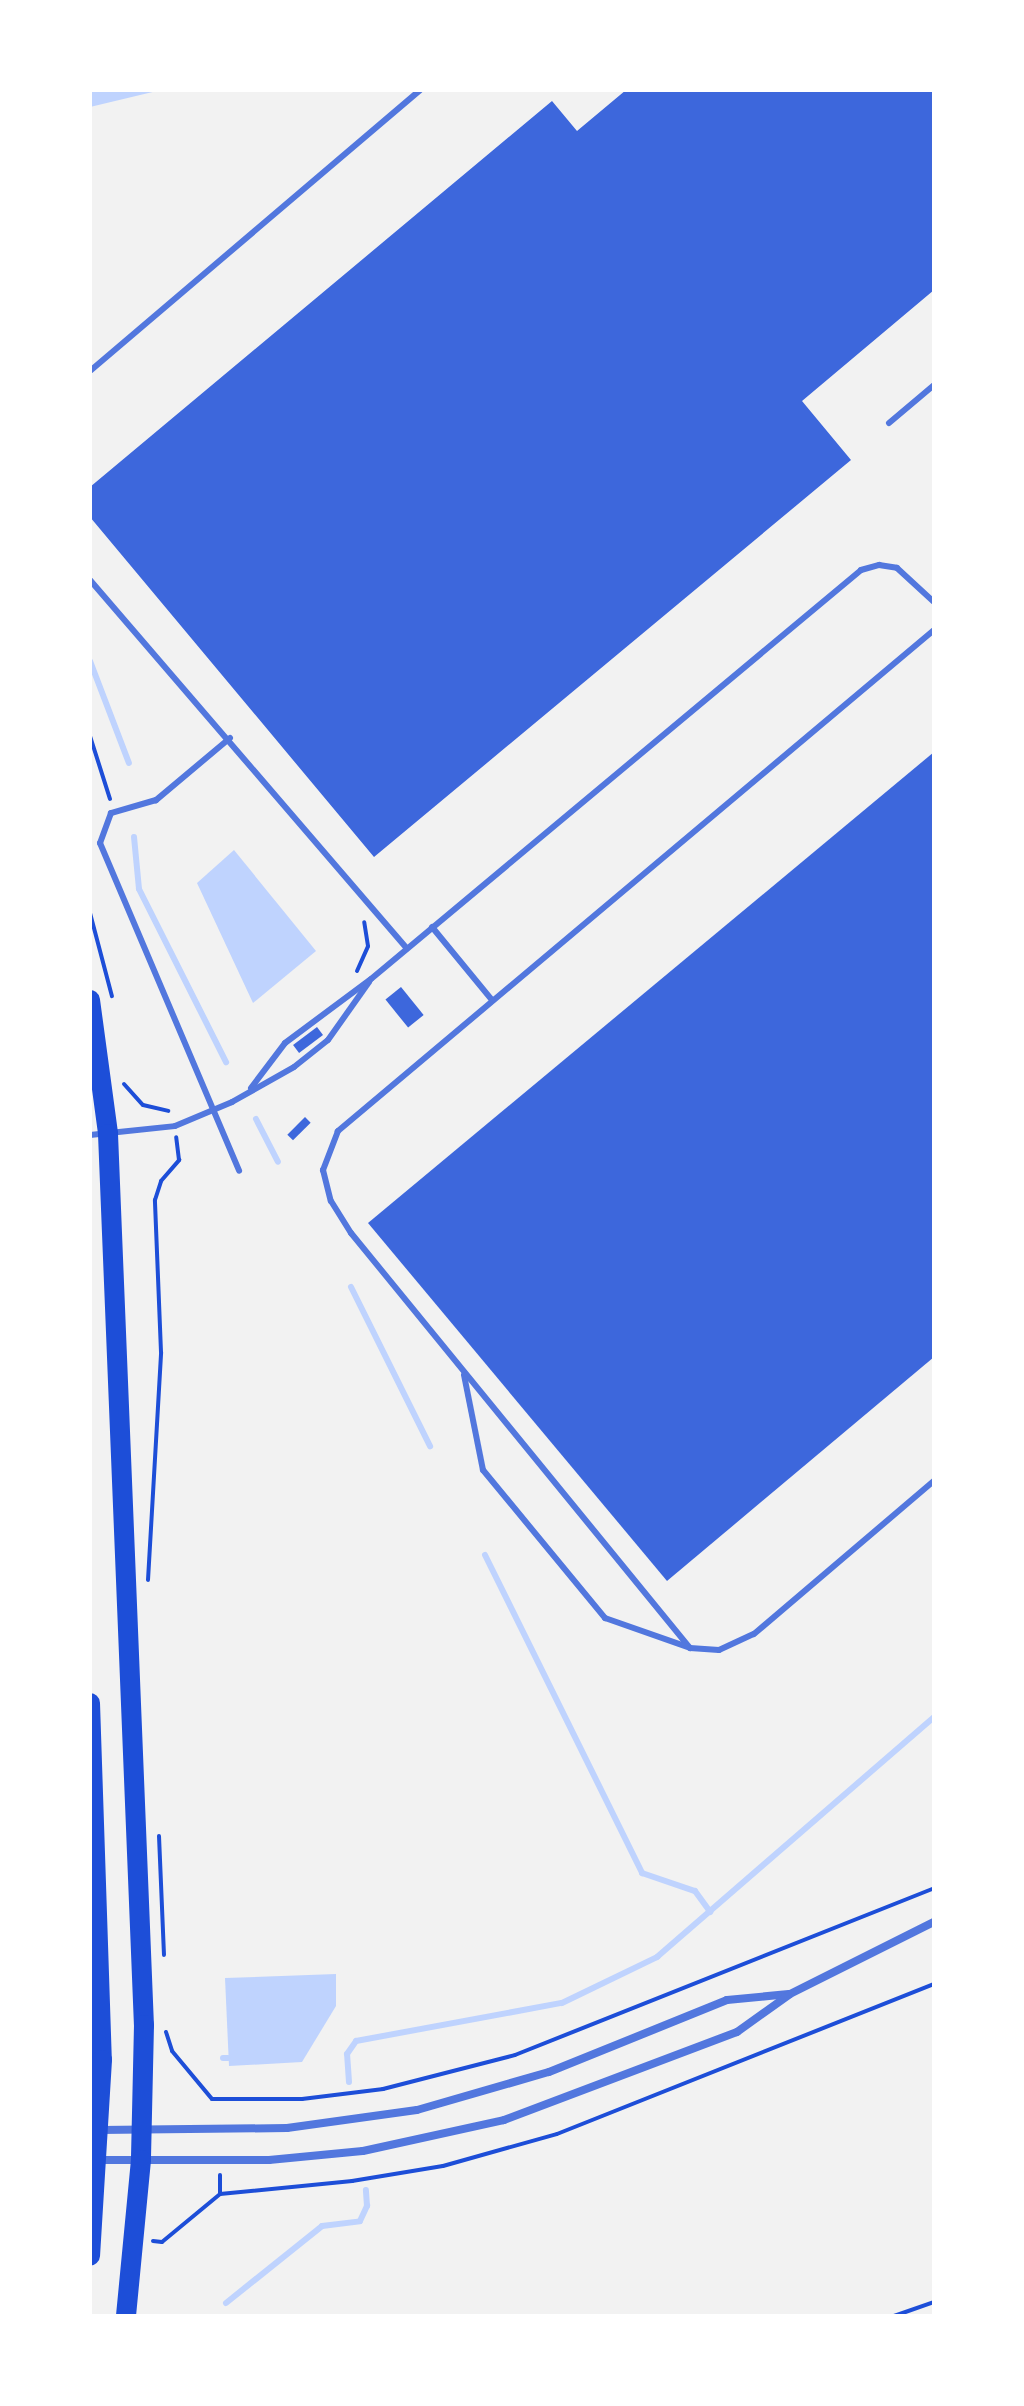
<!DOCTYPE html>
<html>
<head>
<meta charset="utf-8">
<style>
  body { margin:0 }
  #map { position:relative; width:1024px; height:2406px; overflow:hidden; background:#f2f2f2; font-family:Figtree,sans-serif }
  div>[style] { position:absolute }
  .water>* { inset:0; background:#bfd3fe }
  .stream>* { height:6px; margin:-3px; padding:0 3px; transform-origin:3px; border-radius:3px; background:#bfd3fe }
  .building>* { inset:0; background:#3d67dc; transform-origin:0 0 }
  .path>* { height:4px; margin:-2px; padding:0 2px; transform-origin:2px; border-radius:2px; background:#1d4ed8 }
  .service>* { height:6px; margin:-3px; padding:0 3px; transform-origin:3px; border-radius:3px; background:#5277de }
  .minor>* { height:8px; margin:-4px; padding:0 4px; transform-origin:4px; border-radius:4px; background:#5277de }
  .primary>* { height:20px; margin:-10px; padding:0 10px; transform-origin:10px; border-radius:10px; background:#1d4ed8 }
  span { translate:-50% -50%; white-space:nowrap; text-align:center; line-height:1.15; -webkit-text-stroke:8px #fff; paint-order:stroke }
  .frame { position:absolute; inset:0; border:92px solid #fff; pointer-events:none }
</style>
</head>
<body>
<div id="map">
  <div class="water">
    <i style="clip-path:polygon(90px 90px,161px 90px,90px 107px)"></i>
    <i style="clip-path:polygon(234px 850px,316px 951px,253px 1003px,197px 883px)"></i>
    <i style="clip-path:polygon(336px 1974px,336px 2006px,302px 2062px,229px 2066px,225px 1978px)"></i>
  </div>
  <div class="stream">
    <i style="left:90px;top:661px;width:109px;rotate:69.1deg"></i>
    <i style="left:134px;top:837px;width:52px;rotate:84.5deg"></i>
    <i style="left:139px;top:889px;width:194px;rotate:63.3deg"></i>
    <i style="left:256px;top:1119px;width:48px;rotate:62.9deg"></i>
    <i style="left:351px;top:1287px;width:178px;rotate:63.6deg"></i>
    <i style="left:485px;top:1555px;width:355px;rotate:63.7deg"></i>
    <i style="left:642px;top:1873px;width:56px;rotate:18.8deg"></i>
    <i style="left:695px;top:1891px;width:26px;rotate:54deg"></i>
    <i style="left:223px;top:2058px;width:5px"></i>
    <i style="left:349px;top:2082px;width:28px;rotate:-94deg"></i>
    <i style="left:347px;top:2054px;width:16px;rotate:-55deg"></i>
    <i style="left:356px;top:2041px;width:209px;rotate:-10.5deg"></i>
    <i style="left:562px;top:2003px;width:106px;rotate:-25.8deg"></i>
    <i style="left:657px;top:1957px;width:367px;rotate:-40.9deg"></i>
    <i style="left:226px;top:2303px;width:123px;rotate:-38.7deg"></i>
    <i style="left:322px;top:2226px;width:38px;rotate:-7deg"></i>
    <i style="left:360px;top:2221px;width:17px;rotate:-65deg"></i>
    <i style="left:367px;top:2206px;width:16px;rotate:-94deg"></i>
  </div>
  <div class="building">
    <i style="clip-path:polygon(626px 90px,934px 90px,934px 290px,802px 401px,851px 460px,374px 857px,90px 517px,90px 487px,552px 101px,577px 131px)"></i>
    <i style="clip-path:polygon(934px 752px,934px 1357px,667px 1581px,368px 1223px)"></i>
    <i style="left:401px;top:987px;width:36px;height:20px;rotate:51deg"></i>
    <i style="left:317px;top:1027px;width:10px;height:30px;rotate:53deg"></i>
    <i style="left:305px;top:1117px;width:8px;height:25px;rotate:45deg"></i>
  </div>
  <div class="path">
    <i style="left:90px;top:736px;width:66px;rotate:72.4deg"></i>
    <i style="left:90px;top:913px;width:86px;rotate:75.2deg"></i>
    <i style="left:357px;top:971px;width:27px;rotate:-66deg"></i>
    <i style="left:368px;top:946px;width:24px;rotate:-99deg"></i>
    <i style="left:124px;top:1084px;width:28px;rotate:48deg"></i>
    <i style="left:143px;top:1105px;width:26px;rotate:13deg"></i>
    <i style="left:148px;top:1580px;width:228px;rotate:-86.7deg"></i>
    <i style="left:161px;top:1352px;width:152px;rotate:-92.3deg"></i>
    <i style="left:155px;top:1200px;width:20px;rotate:-72deg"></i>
    <i style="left:161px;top:1181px;width:28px;rotate:-49deg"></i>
    <i style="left:179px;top:1160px;width:23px;rotate:-97deg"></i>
    <i style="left:159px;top:1836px;width:119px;rotate:87.6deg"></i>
    <i style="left:166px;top:2032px;width:20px;rotate:72deg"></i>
    <i style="left:172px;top:2051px;width:62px;rotate:50.2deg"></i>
    <i style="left:212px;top:2099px;width:90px"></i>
    <i style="left:302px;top:2099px;width:82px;rotate:-7deg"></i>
    <i style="left:383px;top:2089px;width:136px;rotate:-14.4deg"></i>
    <i style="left:515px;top:2055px;width:451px;rotate:-21.7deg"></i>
    <i style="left:220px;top:2175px;width:19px;rotate:90deg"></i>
    <i style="left:153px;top:2241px;width:9px;rotate:6deg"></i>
    <i style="left:162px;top:2242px;width:75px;rotate:-39.6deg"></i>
    <i style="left:220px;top:2194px;width:133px;rotate:-5.6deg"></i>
    <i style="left:352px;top:2181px;width:92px;rotate:-9.4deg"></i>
    <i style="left:443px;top:2166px;width:118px;rotate:-15.7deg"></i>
    <i style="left:557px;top:2134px;width:406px;rotate:-21.7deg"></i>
    <i style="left:894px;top:2316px;width:42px;rotate:-19.3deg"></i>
  </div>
  <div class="service">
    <i style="left:90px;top:371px;width:433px;rotate:-40.4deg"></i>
    <i style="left:889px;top:423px;width:59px;rotate:-40.2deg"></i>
    <i style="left:90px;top:580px;width:486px;rotate:49.3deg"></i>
    <i style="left:934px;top:630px;width:779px;rotate:139.95deg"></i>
    <i style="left:338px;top:1131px;width:42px;rotate:111deg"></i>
    <i style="left:323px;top:1170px;width:32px;rotate:76deg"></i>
    <i style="left:331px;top:1201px;width:38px;rotate:58deg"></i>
    <i style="left:351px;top:1233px;width:536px;rotate:50.76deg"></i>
    <i style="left:690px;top:1648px;width:29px;rotate:4deg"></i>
    <i style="left:719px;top:1650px;width:38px;rotate:-25deg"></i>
    <i style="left:754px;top:1634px;width:236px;rotate:-40.4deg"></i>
    <i style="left:230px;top:738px;width:97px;rotate:140deg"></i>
    <i style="left:156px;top:800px;width:47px;rotate:163.9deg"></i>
    <i style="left:111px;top:813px;width:32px;rotate:110deg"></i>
    <i style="left:100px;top:843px;width:356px;rotate:67deg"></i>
    <i style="left:432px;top:927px;width:94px;rotate:50.6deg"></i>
    <i style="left:251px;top:1088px;width:56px;rotate:-52.9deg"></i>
    <i style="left:285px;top:1043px;width:107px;rotate:-36.7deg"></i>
    <i style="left:371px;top:979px;width:638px;rotate:-39.85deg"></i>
    <i style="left:861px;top:570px;width:19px;rotate:-16deg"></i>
    <i style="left:879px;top:565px;width:18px;rotate:9deg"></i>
    <i style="left:897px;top:568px;width:50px;rotate:42.6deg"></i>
    <i style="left:90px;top:1135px;width:85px;rotate:-6deg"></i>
    <i style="left:175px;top:1126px;width:62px;rotate:-22.8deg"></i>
    <i style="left:232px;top:1102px;width:71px;rotate:-29.4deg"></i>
    <i style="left:294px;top:1067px;width:43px;rotate:-38.5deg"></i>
    <i style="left:328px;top:1040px;width:71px;rotate:-54.7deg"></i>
    <i style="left:464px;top:1375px;width:97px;rotate:78.7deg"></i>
    <i style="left:483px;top:1470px;width:192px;rotate:50.5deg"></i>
    <i style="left:605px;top:1618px;width:88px;rotate:19.3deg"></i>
  </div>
  <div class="minor">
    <i style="left:100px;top:2130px;width:187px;rotate:-0.6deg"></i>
    <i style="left:287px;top:2128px;width:131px;rotate:-7.9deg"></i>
    <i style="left:417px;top:2110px;width:137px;rotate:-16.1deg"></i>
    <i style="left:549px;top:2072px;width:192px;rotate:-22deg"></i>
    <i style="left:727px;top:2000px;width:62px;rotate:-5.5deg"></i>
    <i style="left:96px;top:2160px;width:173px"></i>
    <i style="left:269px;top:2160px;width:94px;rotate:-5.5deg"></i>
    <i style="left:363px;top:2151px;width:144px;rotate:-12.4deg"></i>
    <i style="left:504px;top:2120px;width:249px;rotate:-20.7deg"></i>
    <i style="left:737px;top:2032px;width:65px;rotate:-35.6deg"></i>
    <i style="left:790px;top:1994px;width:161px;rotate:-26.6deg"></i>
  </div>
  <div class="primary">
    <i style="left:90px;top:1000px;width:135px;rotate:82.3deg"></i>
    <i style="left:108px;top:1134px;width:892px;rotate:87.69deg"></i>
    <i style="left:144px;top:2025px;width:135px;rotate:91.3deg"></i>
    <i style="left:141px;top:2160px;width:157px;rotate:95.5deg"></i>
    <i style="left:90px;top:1703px;width:357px;rotate:88.1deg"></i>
    <i style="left:102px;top:2060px;width:196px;rotate:93.5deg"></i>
  </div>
  <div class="frame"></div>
</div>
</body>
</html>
